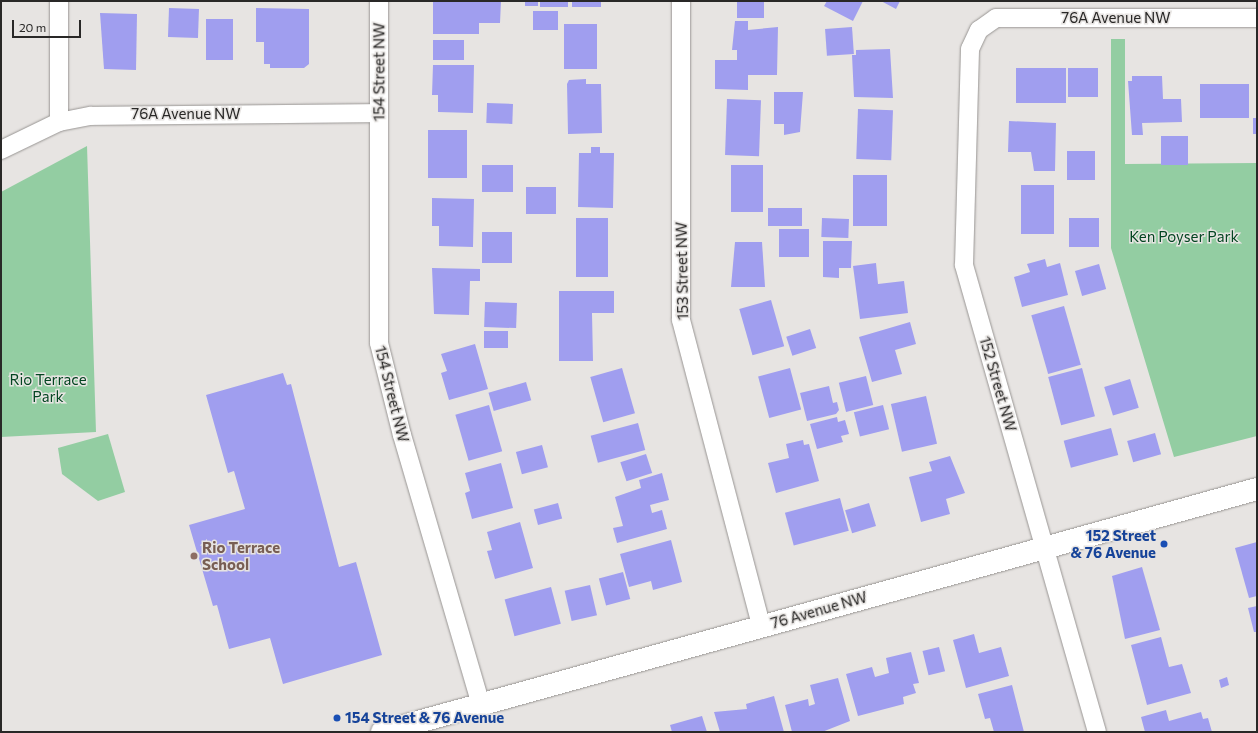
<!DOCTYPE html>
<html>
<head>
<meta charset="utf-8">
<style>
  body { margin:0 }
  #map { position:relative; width:1258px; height:733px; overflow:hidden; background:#e7e4e2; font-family:Commissioner,sans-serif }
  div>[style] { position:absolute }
  .green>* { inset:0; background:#93cda2 }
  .building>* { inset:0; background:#a09eef; transform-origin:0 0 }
  .roads { filter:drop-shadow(0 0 1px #989593) drop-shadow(0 0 1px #989593) }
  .minor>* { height:18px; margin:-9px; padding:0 9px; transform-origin:9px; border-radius:9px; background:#fff }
  .tertiary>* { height:22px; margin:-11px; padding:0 11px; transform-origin:11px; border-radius:11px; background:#fff }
  .dots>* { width:11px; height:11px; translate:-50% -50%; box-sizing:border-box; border:2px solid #e7e4e2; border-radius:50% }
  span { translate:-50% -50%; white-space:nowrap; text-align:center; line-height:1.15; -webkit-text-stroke:3px #e7e4e2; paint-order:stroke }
  .street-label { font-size:15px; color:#292827 }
  .park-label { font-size:15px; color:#034521 }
  .transit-label { font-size:15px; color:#164399; font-weight:700 }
  .right { translate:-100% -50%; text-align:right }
  .left { translate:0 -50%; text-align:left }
  .education-label { font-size:15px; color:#785e54; font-weight:700 }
  .frame { position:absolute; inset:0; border:2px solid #292827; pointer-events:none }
  .scale { position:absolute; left:12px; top:20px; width:69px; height:18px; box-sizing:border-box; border:2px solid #292827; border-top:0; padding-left:5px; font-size:12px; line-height:14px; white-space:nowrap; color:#292827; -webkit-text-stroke:3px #e7e4e2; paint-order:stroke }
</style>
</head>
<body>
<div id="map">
  <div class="green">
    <i style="clip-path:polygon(1111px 39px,1125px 39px,1125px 164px,1257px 163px,1257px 436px,1174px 457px,1111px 248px)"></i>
    <i style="clip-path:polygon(87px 146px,96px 432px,1px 437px,1px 192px)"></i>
    <i style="clip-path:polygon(108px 434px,125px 492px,98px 501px,62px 474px,58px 448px)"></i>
  </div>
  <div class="building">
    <i style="clip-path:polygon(433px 1px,501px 1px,500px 23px,479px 23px,479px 34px,433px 34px)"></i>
    <i style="left:525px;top:1px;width:13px;height:5px"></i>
    <i style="left:540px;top:1px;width:28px;height:6px"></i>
    <i style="left:572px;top:1px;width:29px;height:6px"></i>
    <i style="left:737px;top:1px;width:27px;height:17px"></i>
    <i style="clip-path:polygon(827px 1px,863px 1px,853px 21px,824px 6px)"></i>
    <i style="clip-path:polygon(881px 1px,900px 1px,896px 9px)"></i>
    <i style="left:169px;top:8px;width:30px;height:29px;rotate:2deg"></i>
    <i style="clip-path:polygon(256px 8px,309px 9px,309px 64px,304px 68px,270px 68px,270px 64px,264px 64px,264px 42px,256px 42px)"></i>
    <i style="left:533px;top:11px;width:25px;height:19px"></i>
    <i style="clip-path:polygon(100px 13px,137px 14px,136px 70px,104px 69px)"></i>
    <i style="left:206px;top:19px;width:27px;height:41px"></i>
    <i style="clip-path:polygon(735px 21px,748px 21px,748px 30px,778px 27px,777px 75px,748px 75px,748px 90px,715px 89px,715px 60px,737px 60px,737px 50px,732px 50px)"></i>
    <i style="left:564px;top:24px;width:33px;height:45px"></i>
    <i style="left:852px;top:27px;width:27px;height:27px;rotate:86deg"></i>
    <i style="left:433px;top:40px;width:31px;height:20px"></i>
    <i style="clip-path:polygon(890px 49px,893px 98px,854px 97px,852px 55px,856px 55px,856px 50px)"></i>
    <i style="clip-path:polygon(433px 65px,474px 65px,473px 113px,438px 112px,438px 95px,432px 95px)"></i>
    <i style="left:1016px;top:68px;width:50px;height:35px"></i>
    <i style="left:1068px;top:68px;width:30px;height:29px"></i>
    <i style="clip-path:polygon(1132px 76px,1162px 76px,1163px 99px,1181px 99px,1182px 122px,1142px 123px,1143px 135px,1132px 135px,1128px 81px,1132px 81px)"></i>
    <i style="clip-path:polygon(586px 79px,586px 84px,601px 84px,602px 133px,568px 134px,567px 84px,569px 80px)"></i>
    <i style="left:1200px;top:84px;width:49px;height:34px"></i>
    <i style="clip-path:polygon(774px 92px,803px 92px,800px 132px,784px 135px,784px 124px,774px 124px)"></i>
    <i style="left:727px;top:99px;width:34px;height:56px;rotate:2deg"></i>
    <i style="left:487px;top:103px;width:26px;height:20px;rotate:2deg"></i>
    <i style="left:858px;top:109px;width:35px;height:50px;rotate:2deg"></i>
    <i style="left:1253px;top:118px;width:4px;height:16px"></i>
    <i style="clip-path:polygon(1009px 121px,1056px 123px,1055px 171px,1034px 171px,1031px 152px,1008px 152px)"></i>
    <i style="left:428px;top:130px;width:39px;height:48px"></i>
    <i style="left:1161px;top:136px;width:27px;height:29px"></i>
    <i style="clip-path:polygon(591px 147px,600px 147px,600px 153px,614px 153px,613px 208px,578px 207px,579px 153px,591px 153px)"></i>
    <i style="left:1067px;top:151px;width:28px;height:29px"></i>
    <i style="left:482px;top:165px;width:31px;height:27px"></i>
    <i style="left:731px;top:165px;width:32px;height:47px"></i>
    <i style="left:853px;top:175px;width:34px;height:51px"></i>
    <i style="left:1021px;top:185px;width:33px;height:49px"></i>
    <i style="left:526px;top:187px;width:30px;height:27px"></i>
    <i style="clip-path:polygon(432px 198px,474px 199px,473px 247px,439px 246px,439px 226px,432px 226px)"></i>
    <i style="left:802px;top:208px;width:18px;height:34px;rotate:90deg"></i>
    <i style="left:576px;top:218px;width:32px;height:59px"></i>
    <i style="left:822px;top:218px;width:27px;height:19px;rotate:2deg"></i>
    <i style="left:1069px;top:218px;width:30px;height:29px"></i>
    <i style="left:779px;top:229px;width:30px;height:28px"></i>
    <i style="left:482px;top:232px;width:30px;height:31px"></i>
    <i style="clip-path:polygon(823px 241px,852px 241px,851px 268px,839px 268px,839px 278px,823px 277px)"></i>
    <i style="clip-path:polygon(735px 242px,762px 242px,765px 287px,731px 287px)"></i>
    <i style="clip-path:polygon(1045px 259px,1047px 267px,1060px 263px,1068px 295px,1022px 307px,1014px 277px,1030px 272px,1027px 264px)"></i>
    <i style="clip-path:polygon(876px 263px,878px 284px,904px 281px,908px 313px,860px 319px,853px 266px)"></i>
    <i style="left:1099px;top:264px;width:26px;height:25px;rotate:74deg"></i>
    <i style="clip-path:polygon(432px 268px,480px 269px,480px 281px,470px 281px,469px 315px,434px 314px)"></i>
    <i style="clip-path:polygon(559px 291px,614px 291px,614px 313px,592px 313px,593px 361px,559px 361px)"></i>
    <i style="left:771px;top:300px;width:48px;height:33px;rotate:74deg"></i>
    <i style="left:485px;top:302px;width:32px;height:25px;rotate:2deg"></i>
    <i style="left:1064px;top:306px;width:61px;height:34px;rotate:74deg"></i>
    <i style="clip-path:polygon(910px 322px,916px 344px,895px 350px,902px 374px,872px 382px,859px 337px)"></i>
    <i style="left:810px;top:329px;width:20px;height:25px;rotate:72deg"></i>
    <i style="left:484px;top:331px;width:24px;height:17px"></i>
    <i style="clip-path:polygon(475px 344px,488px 389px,449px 400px,441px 373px,447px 371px,441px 354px)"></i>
    <i style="left:622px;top:368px;width:47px;height:33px;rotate:74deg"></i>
    <i style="left:790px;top:368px;width:43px;height:33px;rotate:75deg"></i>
    <i style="left:1082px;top:368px;width:50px;height:35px;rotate:75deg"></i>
    <i style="clip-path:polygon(283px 373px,287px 385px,291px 384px,339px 567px,356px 562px,382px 655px,283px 684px,270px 638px,229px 649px,217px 605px,213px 606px,189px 525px,245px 509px,234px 471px,228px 473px,206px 395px)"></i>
    <i style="left:866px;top:376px;width:30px;height:28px;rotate:76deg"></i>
    <i style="left:1130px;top:379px;width:30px;height:27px;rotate:73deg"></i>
    <i style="left:526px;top:382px;width:19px;height:39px;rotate:74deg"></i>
    <i style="clip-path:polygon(829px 386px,833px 403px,837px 402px,839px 410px,836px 414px,807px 421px,800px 393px)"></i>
    <i style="left:926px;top:396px;width:49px;height:36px;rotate:77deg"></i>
    <i style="left:489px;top:405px;width:48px;height:35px;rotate:74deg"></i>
    <i style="left:883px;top:405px;width:25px;height:30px;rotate:76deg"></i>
    <i style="clip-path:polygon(837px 417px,838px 422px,845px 420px,849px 434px,841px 436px,843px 442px,817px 449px,810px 424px)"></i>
    <i style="left:638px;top:423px;width:28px;height:49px;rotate:75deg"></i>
    <i style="left:1111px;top:428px;width:28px;height:49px;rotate:75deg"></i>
    <i style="left:1155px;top:433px;width:22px;height:29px;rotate:74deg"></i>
    <i style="clip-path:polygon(803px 440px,804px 445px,809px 444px,819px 481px,776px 493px,768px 463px,789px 458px,786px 444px)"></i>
    <i style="left:542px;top:445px;width:23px;height:27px;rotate:75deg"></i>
    <i style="left:646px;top:454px;width:20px;height:27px;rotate:72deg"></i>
    <i style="clip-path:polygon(950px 456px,965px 493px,946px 499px,950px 514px,921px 522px,909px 477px,932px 471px,929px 462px)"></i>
    <i style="clip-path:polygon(501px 463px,513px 508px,472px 519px,465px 493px,470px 491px,465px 473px)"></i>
    <i style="clip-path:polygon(662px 473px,669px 500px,650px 505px,652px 513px,662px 510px,667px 529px,617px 543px,613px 528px,623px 526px,615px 497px,641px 488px,639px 480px)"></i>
    <i style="left:840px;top:498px;width:34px;height:57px;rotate:75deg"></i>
    <i style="left:558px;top:503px;width:16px;height:25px;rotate:75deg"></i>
    <i style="left:869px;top:503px;width:24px;height:25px;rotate:73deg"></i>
    <i style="clip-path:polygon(520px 522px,533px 568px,495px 579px,487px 551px,492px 550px,487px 532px)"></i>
    <i style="clip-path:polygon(671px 540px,682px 582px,653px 590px,651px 581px,629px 587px,620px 554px)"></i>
    <i style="clip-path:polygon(1257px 542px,1257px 596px,1249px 598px,1235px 548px)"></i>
    <i style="clip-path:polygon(1142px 567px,1160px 630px,1125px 639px,1112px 576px)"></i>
    <i style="left:623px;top:572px;width:28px;height:25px;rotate:75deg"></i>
    <i style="left:590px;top:585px;width:31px;height:26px;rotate:77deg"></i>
    <i style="left:551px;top:587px;width:38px;height:48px;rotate:75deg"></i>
    <i style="clip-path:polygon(1257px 606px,1257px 632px,1254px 632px,1248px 608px)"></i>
    <i style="clip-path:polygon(974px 634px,979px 653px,1001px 647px,1009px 676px,966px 688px,953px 640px)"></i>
    <i style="clip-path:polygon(1161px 637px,1169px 667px,1182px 664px,1191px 693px,1147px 705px,1131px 645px)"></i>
    <i style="left:939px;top:647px;width:25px;height:17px;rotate:76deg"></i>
    <i style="clip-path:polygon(911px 652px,919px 683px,913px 684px,916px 693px,903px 697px,904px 704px,858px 716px,846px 674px,872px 667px,875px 677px,889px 673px,886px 658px)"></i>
    <i style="clip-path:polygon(1227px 677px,1229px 685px,1221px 688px,1219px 680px)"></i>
    <i style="clip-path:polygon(838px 678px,850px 721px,822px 732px,792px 732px,785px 705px,808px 699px,809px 706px,815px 704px,810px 685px)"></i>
    <i style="clip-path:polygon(1012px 685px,1024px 732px,994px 732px,990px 718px,985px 719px,978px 694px)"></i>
    <i style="clip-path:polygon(774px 696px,784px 732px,720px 732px,714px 712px,747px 709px,746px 704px)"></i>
    <i style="clip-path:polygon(1166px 710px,1169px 721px,1201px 712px,1203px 719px,1208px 718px,1212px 732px,1145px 732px,1141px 717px)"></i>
    <i style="clip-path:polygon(702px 716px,707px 732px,672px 732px,670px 725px)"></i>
  </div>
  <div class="roads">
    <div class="minor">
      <i style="left:379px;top:1px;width:342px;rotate:90deg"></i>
      <i style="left:379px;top:343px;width:95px;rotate:76deg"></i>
      <i style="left:402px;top:435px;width:281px;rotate:73.7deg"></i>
      <i style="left:681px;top:1px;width:319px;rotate:90deg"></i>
      <i style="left:681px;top:320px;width:316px;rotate:75.3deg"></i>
      <i style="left:59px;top:122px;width:121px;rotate:-90deg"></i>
      <i style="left:1px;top:150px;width:64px;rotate:-25.8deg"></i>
      <i style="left:59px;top:122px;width:33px;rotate:-11deg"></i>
      <i style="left:91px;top:116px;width:288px;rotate:-0.6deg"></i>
      <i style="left:1097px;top:732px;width:486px;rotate:-105.9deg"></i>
      <i style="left:964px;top:265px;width:216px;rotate:-88.4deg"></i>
      <i style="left:970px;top:49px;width:21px;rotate:-65deg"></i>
      <i style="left:979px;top:30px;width:21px;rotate:-35deg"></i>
      <i style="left:996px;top:18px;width:261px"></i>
    </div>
    <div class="tertiary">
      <i style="left:382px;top:732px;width:908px;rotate:-15.52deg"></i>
    </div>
  </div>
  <div class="dots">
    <i style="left:1164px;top:544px;background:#1a4fb4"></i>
    <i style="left:194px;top:556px;background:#8d6e63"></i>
    <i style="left:337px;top:718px;background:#1a4fb4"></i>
  </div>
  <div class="street-label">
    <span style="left:1116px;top:18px">76A Avenue NW</span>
    <span style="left:379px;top:72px;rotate:-90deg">154 Street NW</span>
    <span style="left:186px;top:114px">76A Avenue NW</span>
    <span style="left:682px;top:271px;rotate:-91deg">153 Street NW</span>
    <span style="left:998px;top:384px;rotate:74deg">152 Street NW</span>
    <span style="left:392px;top:394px;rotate:76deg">154 Street NW</span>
    <span style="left:819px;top:610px;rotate:-16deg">76 Avenue NW</span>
  </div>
  <div class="park-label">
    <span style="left:1184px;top:237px">Ken Poyser Park</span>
    <span style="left:48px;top:388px">Rio Terrace<br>Park</span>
  </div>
  <div class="transit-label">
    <span class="right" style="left:1156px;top:544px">152 Street<br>&amp; 76 Avenue</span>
    <span class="left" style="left:345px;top:718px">154 Street &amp; 76 Avenue</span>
  </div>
  <div class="education-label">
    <span class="left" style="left:202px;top:556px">Rio Terrace<br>School</span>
  </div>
  <div class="frame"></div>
  <div class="scale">20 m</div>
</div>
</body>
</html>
